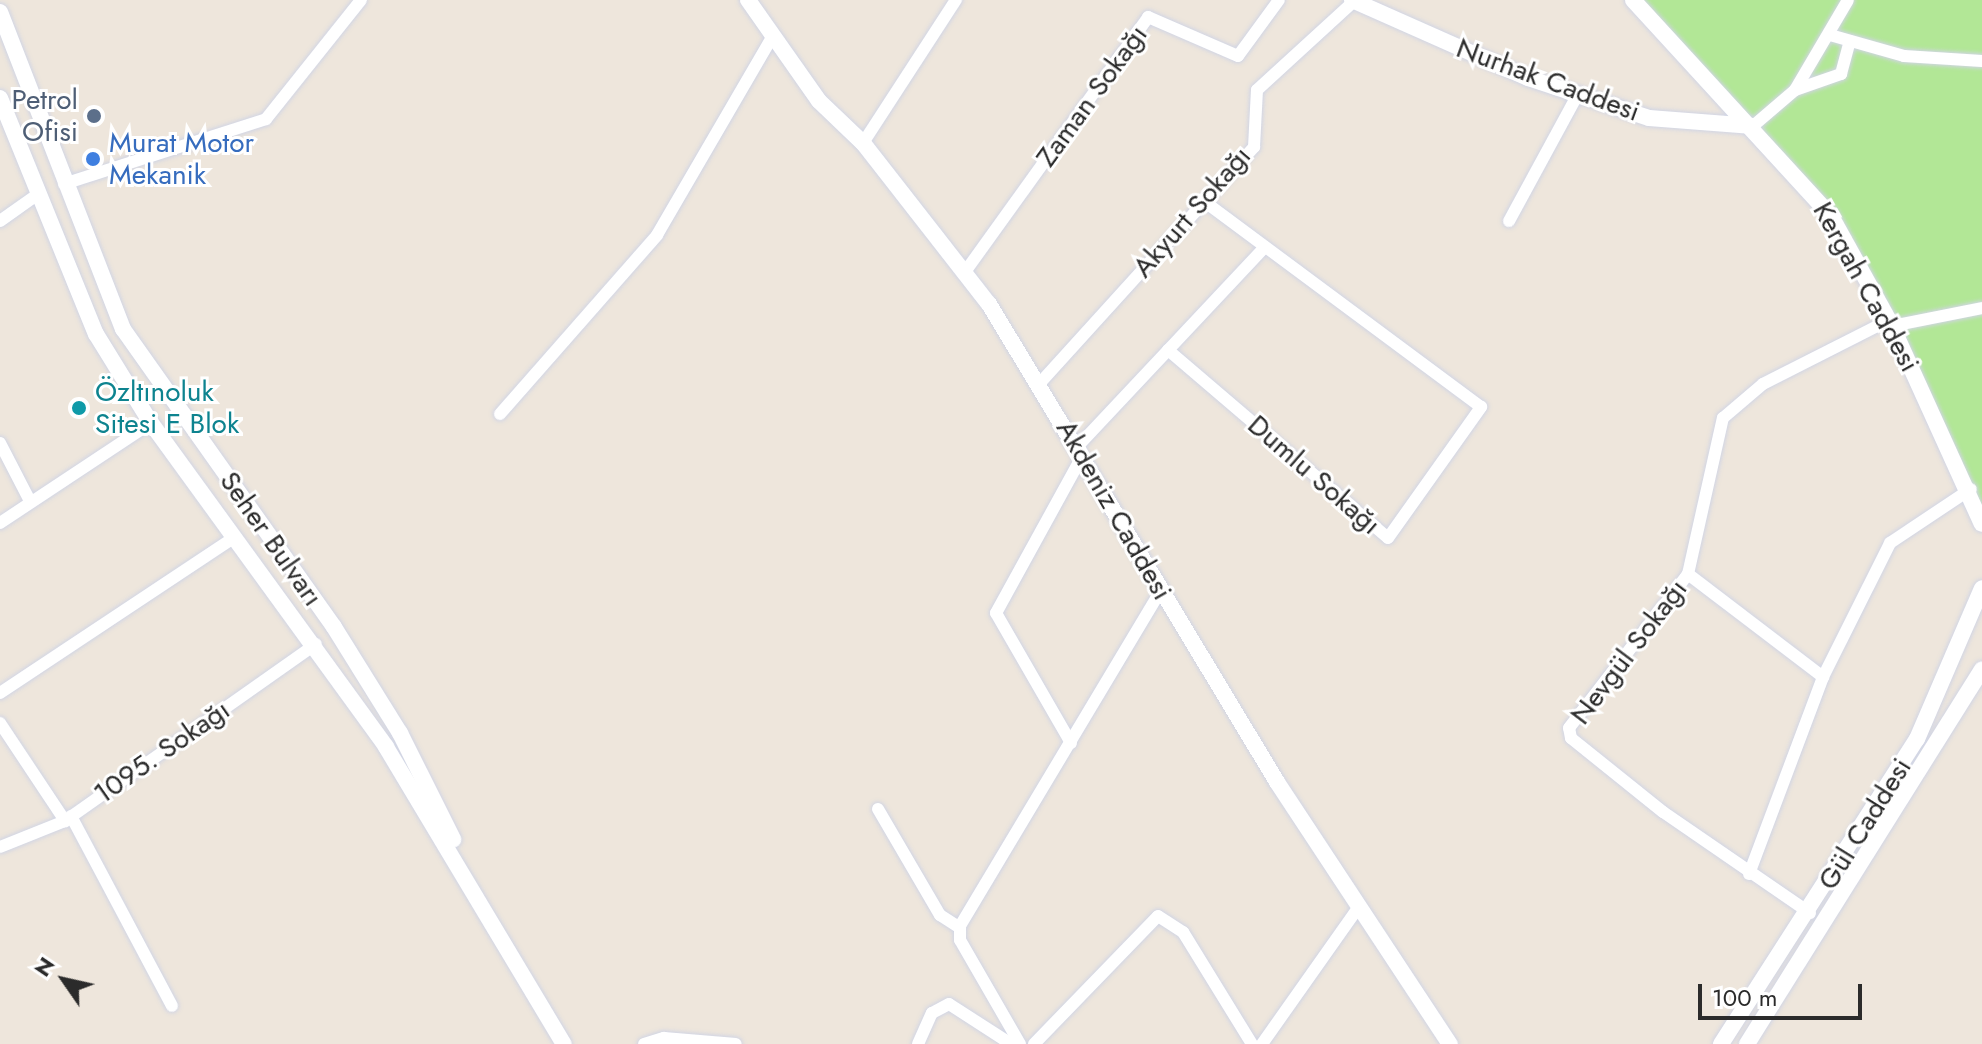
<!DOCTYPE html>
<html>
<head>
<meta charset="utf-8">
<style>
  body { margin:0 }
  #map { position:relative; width:1982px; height:1044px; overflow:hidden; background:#eee6dc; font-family:Jost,sans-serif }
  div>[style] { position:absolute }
  .green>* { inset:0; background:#b2e796 }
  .roads { filter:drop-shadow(0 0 2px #d1d5e4) drop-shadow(0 0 2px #d1d5e4) }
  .street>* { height:12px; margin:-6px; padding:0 6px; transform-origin:6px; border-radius:6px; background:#fff }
  .secondary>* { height:16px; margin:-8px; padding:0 8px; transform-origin:8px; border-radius:8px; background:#fff }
  .dots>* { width:22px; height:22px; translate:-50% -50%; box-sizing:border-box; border:4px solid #fff; border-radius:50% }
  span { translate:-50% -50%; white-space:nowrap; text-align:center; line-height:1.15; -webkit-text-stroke:6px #fff; paint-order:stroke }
  .street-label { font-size:28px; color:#2b2b2b }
  .service-label { font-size:28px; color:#4e5e75 }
  .right { translate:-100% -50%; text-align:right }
  .shop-label { font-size:28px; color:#366cbe }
  .left { translate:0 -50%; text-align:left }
  .culture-label { font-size:28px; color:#0d838f }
  .north { position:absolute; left:24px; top:940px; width:80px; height:80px; -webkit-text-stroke:6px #fff; paint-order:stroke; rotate:304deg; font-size:22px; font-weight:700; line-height:32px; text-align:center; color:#2b2b2b }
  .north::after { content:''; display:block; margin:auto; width:28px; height:36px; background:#2b2b2b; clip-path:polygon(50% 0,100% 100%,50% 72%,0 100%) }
  .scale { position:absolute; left:1698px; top:984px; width:164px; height:36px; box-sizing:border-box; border:4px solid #2b2b2b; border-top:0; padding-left:10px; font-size:24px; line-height:28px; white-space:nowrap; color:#2b2b2b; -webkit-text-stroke:6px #fff; paint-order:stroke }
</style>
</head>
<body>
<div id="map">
  <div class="green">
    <i style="clip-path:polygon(1633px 0,1982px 0,1982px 514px,1846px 239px)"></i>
  </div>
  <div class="roads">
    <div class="street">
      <i style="left:1830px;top:35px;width:77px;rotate:15.8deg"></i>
      <i style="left:1904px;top:56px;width:78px;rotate:3.7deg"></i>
      <i style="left:1795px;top:90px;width:49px;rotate:-19.2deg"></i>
      <i style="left:1841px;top:74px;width:34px;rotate:-75deg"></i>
      <i style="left:1753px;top:126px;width:55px;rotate:-40.6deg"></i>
      <i style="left:1795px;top:90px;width:104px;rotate:-59.5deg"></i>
      <i style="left:863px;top:143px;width:171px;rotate:-57deg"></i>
      <i style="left:64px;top:184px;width:212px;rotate:-17.8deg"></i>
      <i style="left:266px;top:119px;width:152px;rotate:-51.4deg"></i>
      <i style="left:0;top:221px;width:47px;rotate:-35.4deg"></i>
      <i style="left:1509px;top:221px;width:145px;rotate:-61.5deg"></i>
      <i style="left:965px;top:272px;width:314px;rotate:-54.3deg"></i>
      <i style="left:1148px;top:17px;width:98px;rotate:23.4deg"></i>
      <i style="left:1238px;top:56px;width:69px;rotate:-53.8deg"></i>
      <i style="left:1892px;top:326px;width:92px;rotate:-11.3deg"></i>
      <i style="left:1168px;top:350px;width:289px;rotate:40.5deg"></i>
      <i style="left:1388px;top:538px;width:161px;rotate:-54.6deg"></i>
      <i style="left:1481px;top:407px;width:345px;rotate:-143.4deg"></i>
      <i style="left:1040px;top:383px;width:319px;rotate:-47.8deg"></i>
      <i style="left:1254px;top:147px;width:57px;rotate:-87deg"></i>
      <i style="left:1257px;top:90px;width:132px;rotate:-42.5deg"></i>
      <i style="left:500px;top:414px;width:238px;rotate:-48.7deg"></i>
      <i style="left:657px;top:235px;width:227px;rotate:-59.8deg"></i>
      <i style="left:0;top:443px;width:65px;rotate:62.7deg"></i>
      <i style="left:1078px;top:446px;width:273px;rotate:-46.8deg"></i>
      <i style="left:0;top:523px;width:181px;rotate:-33.5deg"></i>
      <i style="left:1688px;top:574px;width:170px;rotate:37.3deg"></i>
      <i style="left:0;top:693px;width:282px;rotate:-33.6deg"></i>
      <i style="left:0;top:723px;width:118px;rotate:56.4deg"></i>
      <i style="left:1071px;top:743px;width:150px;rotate:-120deg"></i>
      <i style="left:996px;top:613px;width:180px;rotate:-61.2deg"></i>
      <i style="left:878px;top:809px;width:123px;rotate:59.7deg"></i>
      <i style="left:940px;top:915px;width:24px;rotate:33deg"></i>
      <i style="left:71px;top:816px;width:215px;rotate:62deg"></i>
      <i style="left:0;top:847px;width:70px;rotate:-21.8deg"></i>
      <i style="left:65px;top:821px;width:307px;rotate:-35.2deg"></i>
      <i style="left:1749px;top:874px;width:210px;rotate:-69.4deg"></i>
      <i style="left:1823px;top:677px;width:150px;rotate:-63.4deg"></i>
      <i style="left:1890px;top:543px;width:97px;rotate:-33.7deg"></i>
      <i style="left:1810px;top:913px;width:178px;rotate:-145.5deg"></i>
      <i style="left:1663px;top:812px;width:118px;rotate:-141.2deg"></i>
      <i style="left:1571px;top:738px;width:10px;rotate:-101deg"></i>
      <i style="left:1569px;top:728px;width:195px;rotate:-52.3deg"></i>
      <i style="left:1688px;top:574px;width:160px;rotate:-77.4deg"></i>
      <i style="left:1723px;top:418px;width:52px;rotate:-40.4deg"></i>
      <i style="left:1763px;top:384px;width:141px;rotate:-26.9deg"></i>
      <i style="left:644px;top:1044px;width:21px;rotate:-17deg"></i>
      <i style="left:664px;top:1038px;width:72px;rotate:4.8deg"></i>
      <i style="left:918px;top:1044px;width:34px;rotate:-66deg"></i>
      <i style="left:932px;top:1013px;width:19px;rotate:-28deg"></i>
      <i style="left:949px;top:1004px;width:74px;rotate:32.8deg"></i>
      <i style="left:1020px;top:1044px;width:120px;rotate:-120deg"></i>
      <i style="left:960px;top:940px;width:14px;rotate:-90deg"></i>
      <i style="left:960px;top:926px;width:389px;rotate:-59.1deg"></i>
      <i style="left:1034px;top:1044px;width:178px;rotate:-45.9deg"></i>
      <i style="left:1158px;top:916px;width:30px;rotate:33deg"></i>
      <i style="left:1183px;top:932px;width:132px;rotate:58.4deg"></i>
      <i style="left:1262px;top:1044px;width:170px;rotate:-54.8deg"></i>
    </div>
    <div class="secondary">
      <i style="left:748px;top:0;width:123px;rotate:54.9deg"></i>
      <i style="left:819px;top:101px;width:61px;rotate:43.7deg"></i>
      <i style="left:863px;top:143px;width:204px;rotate:52deg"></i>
      <i style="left:989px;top:304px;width:558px;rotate:58.93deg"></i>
      <i style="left:1277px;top:782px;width:314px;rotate:56.6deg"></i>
      <i style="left:1352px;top:0;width:193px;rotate:23.9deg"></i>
      <i style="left:1528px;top:78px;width:127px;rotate:18.3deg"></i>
      <i style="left:1649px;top:118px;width:104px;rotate:4.4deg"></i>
      <i style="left:1633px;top:0;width:293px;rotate:47.5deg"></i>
      <i style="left:1831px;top:216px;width:126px;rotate:61deg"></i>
      <i style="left:1892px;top:326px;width:217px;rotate:65.6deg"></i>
      <i style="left:0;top:12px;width:340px;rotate:68.8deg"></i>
      <i style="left:123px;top:329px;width:365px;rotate:54.7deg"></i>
      <i style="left:334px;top:627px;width:125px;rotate:58.1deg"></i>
      <i style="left:400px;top:733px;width:119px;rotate:63.4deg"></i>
      <i style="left:0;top:98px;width:255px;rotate:67.9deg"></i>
      <i style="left:96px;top:334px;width:105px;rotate:58.3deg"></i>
      <i style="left:151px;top:423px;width:400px;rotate:54deg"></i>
      <i style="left:386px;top:747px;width:346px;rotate:59.1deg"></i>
      <i style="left:1721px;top:1044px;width:363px;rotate:-57.3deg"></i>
      <i style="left:1917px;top:739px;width:164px;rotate:-66.7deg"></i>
      <i style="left:1747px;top:1044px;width:442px;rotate:-57.9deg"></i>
    </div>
  </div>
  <div class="dots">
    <i style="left:94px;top:116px;background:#5c6f8a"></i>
    <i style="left:93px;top:159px;background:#3f7fe0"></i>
    <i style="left:79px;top:408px;background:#0f9aa8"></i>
  </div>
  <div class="street-label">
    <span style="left:1548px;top:80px;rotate:20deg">Nurhak Caddesi</span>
    <span style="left:1092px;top:96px;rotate:-54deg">Zaman Sokağı</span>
    <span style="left:1192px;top:212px;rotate:-49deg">Akyurt Sokağı</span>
    <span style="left:1866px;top:287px;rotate:61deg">Kergah Caddesi</span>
    <span style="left:1314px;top:475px;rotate:41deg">Dumlu Sokağı</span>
    <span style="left:1114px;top:510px;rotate:60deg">Akdeniz Caddesi</span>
    <span style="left:271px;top:539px;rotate:55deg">Seher Bulvarı</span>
    <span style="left:1629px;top:652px;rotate:-53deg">Nevgül Sokağı</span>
    <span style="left:162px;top:752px;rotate:-35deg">1095. Sokağı</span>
    <span style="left:1865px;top:824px;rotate:-58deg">Gül Caddesi</span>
  </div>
  <div class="service-label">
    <span class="right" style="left:78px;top:116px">Petrol<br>Ofisi</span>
  </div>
  <div class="shop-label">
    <span class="left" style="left:109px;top:159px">Murat Motor<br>Mekanik</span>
  </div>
  <div class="culture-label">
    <span class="left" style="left:95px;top:408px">Özltınoluk<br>Sitesi E Blok</span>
  </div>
  <div class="north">N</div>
  <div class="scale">100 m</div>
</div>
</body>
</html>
